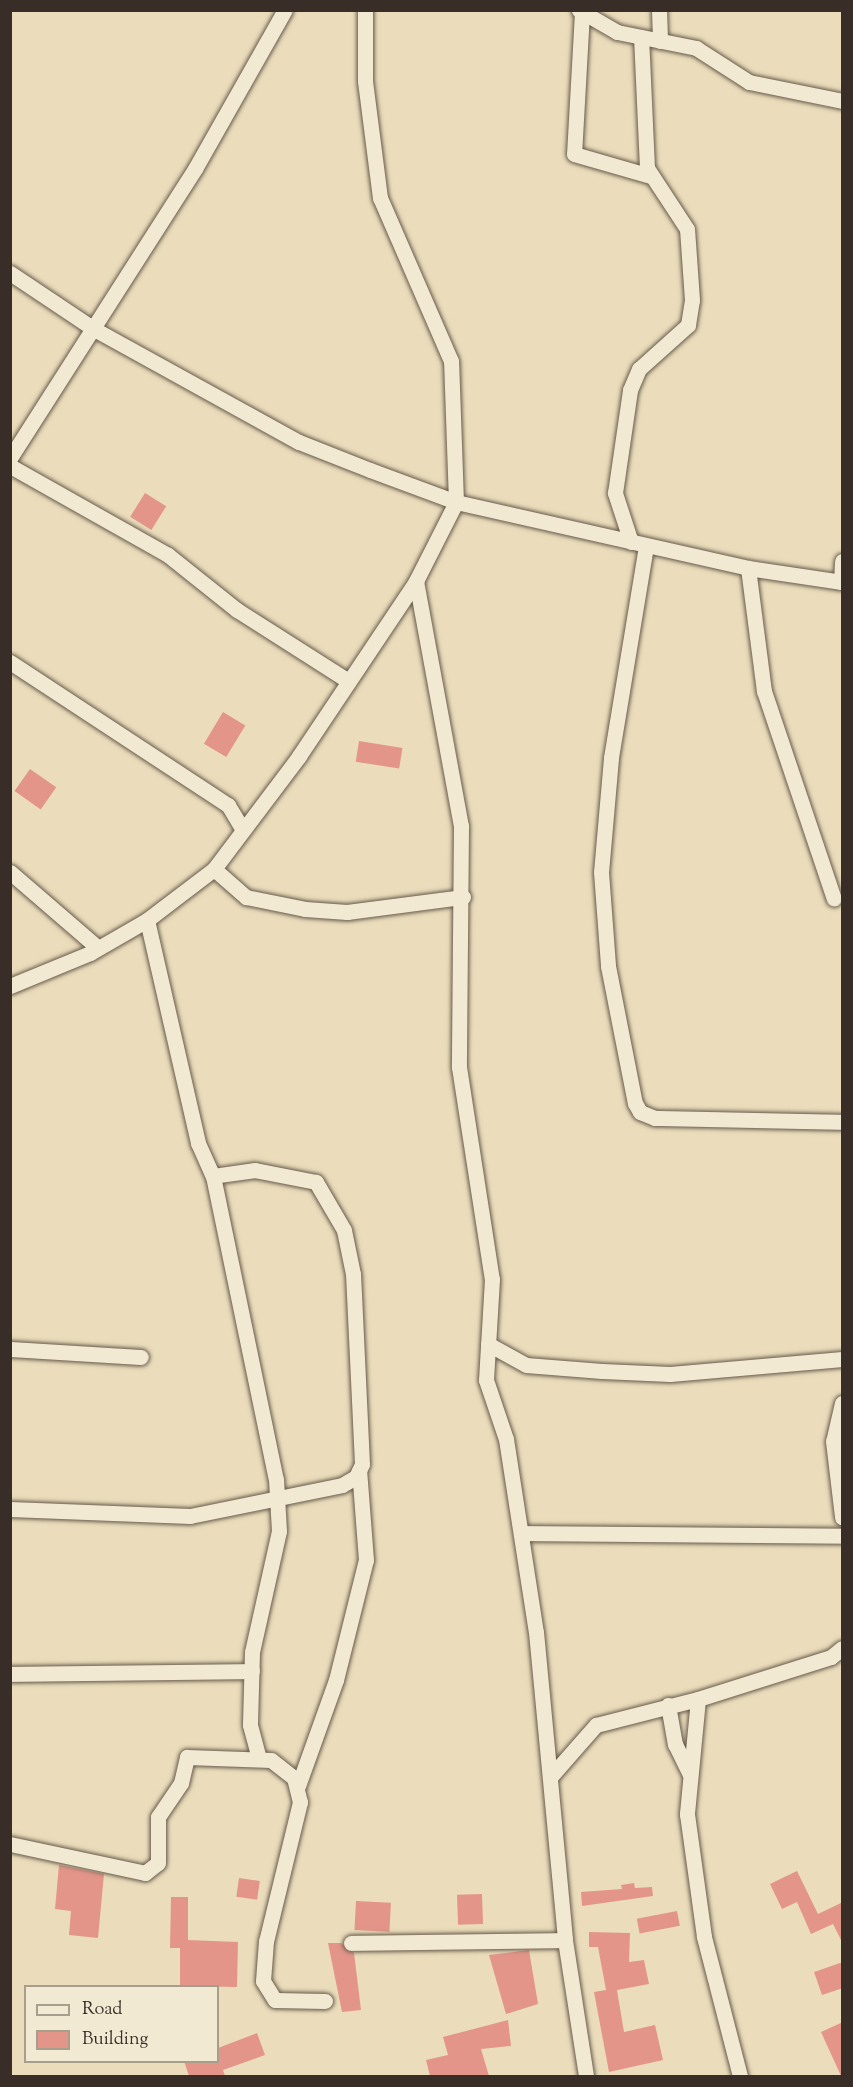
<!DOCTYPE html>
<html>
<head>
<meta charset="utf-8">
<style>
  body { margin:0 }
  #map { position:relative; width:853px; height:2087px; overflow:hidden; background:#ebddbb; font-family:"Sorts Mill Goudy",serif }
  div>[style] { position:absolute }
  .building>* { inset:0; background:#e39589; transform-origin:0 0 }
  .roads { filter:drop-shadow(0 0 2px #665a4c) drop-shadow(0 0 2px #665a4c) }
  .minor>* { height:15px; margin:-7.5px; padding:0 7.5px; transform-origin:7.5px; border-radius:7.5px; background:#f2e9d3 }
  span { translate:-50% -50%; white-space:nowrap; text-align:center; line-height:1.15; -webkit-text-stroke:6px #f2e9d3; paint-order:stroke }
  .frame { position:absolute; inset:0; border:12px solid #392e27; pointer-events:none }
  .legend { position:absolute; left:24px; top:1985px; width:195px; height:78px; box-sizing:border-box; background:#f2e9d3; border:2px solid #a89e8e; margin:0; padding:8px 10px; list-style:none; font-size:18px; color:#392e27 }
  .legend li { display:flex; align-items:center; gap:12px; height:30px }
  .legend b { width:30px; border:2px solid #a89e8e }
</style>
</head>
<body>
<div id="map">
  <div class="building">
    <i style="left:145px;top:493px;width:25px;height:28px;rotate:32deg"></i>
    <i style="left:223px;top:712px;width:26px;height:37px;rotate:31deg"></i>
    <i style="left:359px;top:741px;width:44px;height:21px;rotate:9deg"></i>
    <i style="left:30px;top:769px;width:32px;height:27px;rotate:35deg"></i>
    <i style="clip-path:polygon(59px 1865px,104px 1874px,98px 1938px,69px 1935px,71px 1911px,55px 1909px)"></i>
    <i style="clip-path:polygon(797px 1871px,818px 1914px,843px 1902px,843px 1944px,833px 1924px,811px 1934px,797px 1902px,782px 1909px,770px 1884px)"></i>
    <i style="left:239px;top:1878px;width:21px;height:19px;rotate:8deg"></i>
    <i style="clip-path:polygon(634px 1883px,635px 1888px,652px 1887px,653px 1896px,582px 1906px,581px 1892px,622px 1889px,621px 1885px)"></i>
    <i style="left:482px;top:1894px;width:30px;height:25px;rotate:88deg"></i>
    <i style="clip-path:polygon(171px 1897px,188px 1897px,188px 1940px,238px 1942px,237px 1987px,180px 1986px,180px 1948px,170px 1948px)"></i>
    <i style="left:356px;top:1901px;width:35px;height:29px;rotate:3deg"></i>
    <i style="left:677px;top:1911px;width:15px;height:41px;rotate:79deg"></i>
    <i style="clip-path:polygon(589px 1932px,630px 1933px,629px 1962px,644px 1960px,649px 1984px,617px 1990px,624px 2032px,655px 2025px,663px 2060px,609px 2072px,594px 1992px,606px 1990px,598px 1947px,589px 1947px)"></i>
    <i style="clip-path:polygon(328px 1943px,341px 1943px,354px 1953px,361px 2010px,342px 2012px)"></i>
    <i style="clip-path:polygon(529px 1950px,538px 2004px,506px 2014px,489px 1955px)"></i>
    <i style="clip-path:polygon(843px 1962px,843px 1988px,822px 1995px,814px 1972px)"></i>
    <i style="clip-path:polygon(508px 2020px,511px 2046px,481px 2049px,489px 2076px,430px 2076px,426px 2060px,448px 2055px,443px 2037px)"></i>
    <i style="clip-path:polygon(843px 2022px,843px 2076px,841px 2076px,821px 2032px)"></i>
    <i style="clip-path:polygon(257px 2033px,265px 2055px,223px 2070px,225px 2076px,189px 2076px,184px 2061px,218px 2061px,218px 2048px)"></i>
  </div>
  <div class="roads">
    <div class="minor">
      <i style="left:579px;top:10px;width:44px;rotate:30.1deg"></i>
      <i style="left:617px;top:32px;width:81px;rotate:11.4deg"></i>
      <i style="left:696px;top:48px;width:63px;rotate:32.7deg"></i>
      <i style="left:749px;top:82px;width:95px;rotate:11.5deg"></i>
      <i style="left:659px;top:10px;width:31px;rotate:88deg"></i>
      <i style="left:582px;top:12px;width:142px;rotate:93.2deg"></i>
      <i style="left:574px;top:154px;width:79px;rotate:16.1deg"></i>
      <i style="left:10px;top:273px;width:101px;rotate:33.7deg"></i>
      <i style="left:94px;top:329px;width:234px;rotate:28.9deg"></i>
      <i style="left:299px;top:442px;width:76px;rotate:21.5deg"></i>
      <i style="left:370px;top:470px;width:92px;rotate:20.4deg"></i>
      <i style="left:456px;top:502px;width:299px;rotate:12.7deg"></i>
      <i style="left:748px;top:568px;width:95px;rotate:8.5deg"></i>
      <i style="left:10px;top:458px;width:345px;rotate:-57.4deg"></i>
      <i style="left:196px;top:167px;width:180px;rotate:-60.5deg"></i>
      <i style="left:10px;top:466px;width:181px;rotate:29.4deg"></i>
      <i style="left:168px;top:555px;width:88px;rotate:38.6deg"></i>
      <i style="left:237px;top:610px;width:130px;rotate:32.5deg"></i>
      <i style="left:631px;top:542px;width:52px;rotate:-108.1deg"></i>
      <i style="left:615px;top:493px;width:104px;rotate:-81.7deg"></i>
      <i style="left:630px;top:390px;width:23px;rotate:-67deg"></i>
      <i style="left:639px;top:369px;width:66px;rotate:-41.9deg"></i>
      <i style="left:688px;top:325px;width:25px;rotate:-81deg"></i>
      <i style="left:692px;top:300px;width:71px;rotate:-94deg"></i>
      <i style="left:687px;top:229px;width:73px;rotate:-123.3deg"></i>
      <i style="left:647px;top:168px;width:131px;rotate:-92.6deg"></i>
      <i style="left:646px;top:546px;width:215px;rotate:99.4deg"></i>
      <i style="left:611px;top:758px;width:114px;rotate:95deg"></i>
      <i style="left:601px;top:872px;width:94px;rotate:85.7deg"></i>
      <i style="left:608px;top:966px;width:140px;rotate:78.9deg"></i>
      <i style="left:635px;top:1103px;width:10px;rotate:61deg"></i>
      <i style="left:640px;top:1112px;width:16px;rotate:22deg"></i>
      <i style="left:655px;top:1118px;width:187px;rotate:1.2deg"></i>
      <i style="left:748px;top:568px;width:124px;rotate:82.6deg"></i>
      <i style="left:764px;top:691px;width:219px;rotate:71.4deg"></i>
      <i style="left:416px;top:581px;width:249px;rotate:79.6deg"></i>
      <i style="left:461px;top:826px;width:241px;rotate:90.5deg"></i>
      <i style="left:459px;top:1067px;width:215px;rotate:81.2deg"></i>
      <i style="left:492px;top:1279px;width:101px;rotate:93.4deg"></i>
      <i style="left:486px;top:1380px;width:62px;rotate:71.3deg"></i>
      <i style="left:506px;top:1439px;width:195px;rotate:81.2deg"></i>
      <i style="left:536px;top:1632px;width:309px;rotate:84.6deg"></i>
      <i style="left:565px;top:1940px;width:138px;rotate:81.2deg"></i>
      <i style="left:841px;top:582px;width:21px;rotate:-87deg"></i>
      <i style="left:10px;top:662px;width:261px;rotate:33.3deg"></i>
      <i style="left:228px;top:805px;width:29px;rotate:59deg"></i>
      <i style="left:214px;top:869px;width:43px;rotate:41.2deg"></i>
      <i style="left:246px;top:897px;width:60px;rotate:11.5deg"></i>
      <i style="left:305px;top:909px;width:42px;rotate:4.1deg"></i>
      <i style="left:347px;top:912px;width:117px;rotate:-7.4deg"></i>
      <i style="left:10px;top:872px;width:116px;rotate:40.8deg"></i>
      <i style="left:147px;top:920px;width:229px;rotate:77.1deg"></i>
      <i style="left:198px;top:1143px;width:36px;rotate:66deg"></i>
      <i style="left:213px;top:1176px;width:309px;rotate:78.3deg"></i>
      <i style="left:276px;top:1479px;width:52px;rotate:86.7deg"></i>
      <i style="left:279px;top:1531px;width:124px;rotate:102.6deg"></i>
      <i style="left:252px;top:1652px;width:73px;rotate:91.6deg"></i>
      <i style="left:250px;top:1725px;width:34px;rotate:75deg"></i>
      <i style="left:10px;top:986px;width:87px;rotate:-22.4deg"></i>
      <i style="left:90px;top:953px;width:66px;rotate:-30.1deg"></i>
      <i style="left:147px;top:920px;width:84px;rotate:-37.3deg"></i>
      <i style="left:214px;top:869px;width:141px;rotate:-53deg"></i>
      <i style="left:299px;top:756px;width:211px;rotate:-56.2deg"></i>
      <i style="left:416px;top:581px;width:89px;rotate:-63.1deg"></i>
      <i style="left:456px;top:502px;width:141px;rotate:-92deg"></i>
      <i style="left:451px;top:361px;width:178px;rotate:-113.5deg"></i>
      <i style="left:380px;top:198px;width:118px;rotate:-97.3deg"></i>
      <i style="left:365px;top:81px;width:71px;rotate:-90deg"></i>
      <i style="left:488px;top:1344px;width:43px;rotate:28.9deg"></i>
      <i style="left:526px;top:1365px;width:76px;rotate:4.5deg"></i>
      <i style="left:602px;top:1371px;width:68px;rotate:2.5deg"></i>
      <i style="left:670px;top:1374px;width:173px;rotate:-5deg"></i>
      <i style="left:10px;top:1349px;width:131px;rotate:3.5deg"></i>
      <i style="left:842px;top:1403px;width:39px;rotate:103deg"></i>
      <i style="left:833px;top:1441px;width:77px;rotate:83.2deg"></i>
      <i style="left:10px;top:1509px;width:180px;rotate:2.2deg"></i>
      <i style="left:190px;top:1516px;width:155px;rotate:-11.5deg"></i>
      <i style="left:342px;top:1485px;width:16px;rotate:-30deg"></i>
      <i style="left:356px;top:1477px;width:14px;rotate:-65deg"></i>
      <i style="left:362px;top:1464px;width:190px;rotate:-92.7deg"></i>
      <i style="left:353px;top:1274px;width:45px;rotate:-101.6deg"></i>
      <i style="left:344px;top:1230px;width:56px;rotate:-120.3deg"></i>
      <i style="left:316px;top:1182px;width:62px;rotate:-168.9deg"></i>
      <i style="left:255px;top:1170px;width:42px;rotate:171.9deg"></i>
      <i style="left:521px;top:1533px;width:321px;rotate:0.5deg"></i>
      <i style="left:10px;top:1674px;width:242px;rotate:-0.7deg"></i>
      <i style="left:698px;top:1699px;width:116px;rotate:95.5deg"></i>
      <i style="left:687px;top:1814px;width:124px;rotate:82.1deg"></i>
      <i style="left:704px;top:1937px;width:144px;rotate:75.5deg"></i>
      <i style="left:668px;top:1705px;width:40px;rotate:80deg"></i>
      <i style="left:675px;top:1744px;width:34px;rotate:64deg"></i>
      <i style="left:552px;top:1775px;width:67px;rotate:-48.7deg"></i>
      <i style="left:596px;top:1725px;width:105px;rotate:-14.3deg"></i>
      <i style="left:698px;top:1699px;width:139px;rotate:-17.5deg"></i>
      <i style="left:831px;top:1657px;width:14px;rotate:-39deg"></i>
      <i style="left:298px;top:1786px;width:113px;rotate:-70.3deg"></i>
      <i style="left:336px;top:1680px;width:124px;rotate:-76deg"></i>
      <i style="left:366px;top:1560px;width:90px;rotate:-94.4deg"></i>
      <i style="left:10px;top:1844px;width:138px;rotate:12.1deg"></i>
      <i style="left:145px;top:1873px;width:16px;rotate:-38deg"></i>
      <i style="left:158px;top:1863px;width:46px;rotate:-90deg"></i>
      <i style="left:158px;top:1817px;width:41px;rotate:-55.9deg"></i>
      <i style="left:181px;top:1783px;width:27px;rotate:-77deg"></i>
      <i style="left:187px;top:1757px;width:84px;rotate:2deg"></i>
      <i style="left:271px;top:1760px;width:29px;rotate:38deg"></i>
      <i style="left:294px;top:1778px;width:25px;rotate:76deg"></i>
      <i style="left:300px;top:1802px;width:143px;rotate:103.7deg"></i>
      <i style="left:266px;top:1941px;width:40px;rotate:94.3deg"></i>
      <i style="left:263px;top:1981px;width:22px;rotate:58deg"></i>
      <i style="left:275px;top:2000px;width:50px;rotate:1.1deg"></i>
      <i style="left:351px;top:1943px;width:214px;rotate:-0.8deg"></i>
    </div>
  </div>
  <div class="frame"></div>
  <ul class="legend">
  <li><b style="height:8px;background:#f2e9d3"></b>Road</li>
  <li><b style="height:16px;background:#e39589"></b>Building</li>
  </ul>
</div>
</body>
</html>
